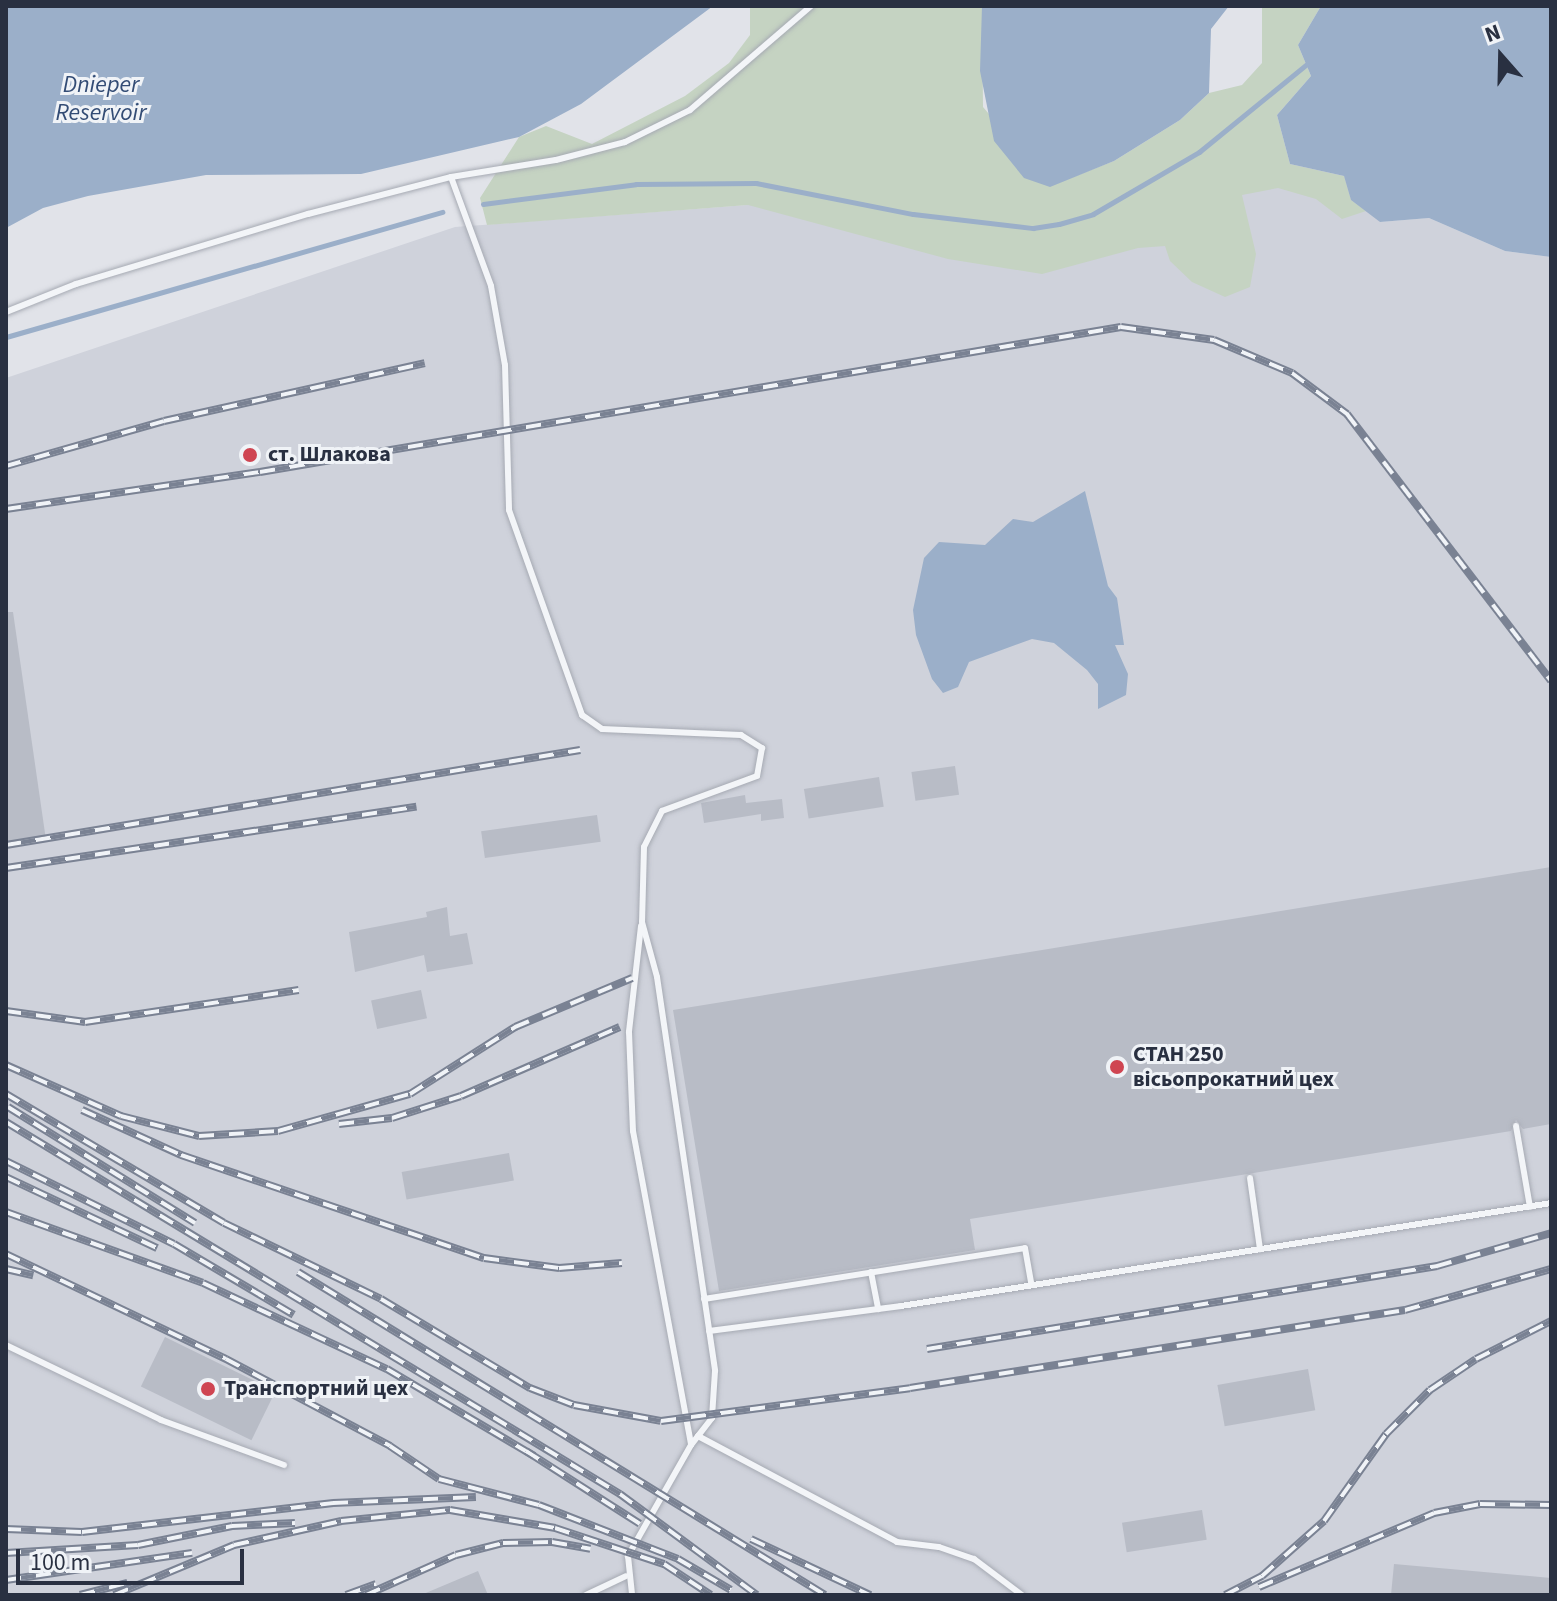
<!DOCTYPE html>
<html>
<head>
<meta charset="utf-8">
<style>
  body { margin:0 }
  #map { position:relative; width:1557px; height:1601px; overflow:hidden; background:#e1e3e9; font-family:"Source Sans 3",sans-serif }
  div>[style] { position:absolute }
  .built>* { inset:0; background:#cfd2db }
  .green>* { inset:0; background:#c5d3c2 }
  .water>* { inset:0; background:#9bafc9 }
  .stream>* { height:5px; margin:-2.5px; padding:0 2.5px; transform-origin:2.5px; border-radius:2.5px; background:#9bafc9 }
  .building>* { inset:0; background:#b8bcc6; transform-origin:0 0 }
  .roads { filter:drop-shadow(0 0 2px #a6aab3) drop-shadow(0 0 2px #a6aab3) }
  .service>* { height:6px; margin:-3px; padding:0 3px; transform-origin:3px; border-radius:3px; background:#f3f5f8 }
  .rail>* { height:8px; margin-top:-4px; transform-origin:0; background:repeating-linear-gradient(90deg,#f0f3f7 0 15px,#7a8293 0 30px); box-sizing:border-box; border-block:2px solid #7a8293 }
  .dots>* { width:22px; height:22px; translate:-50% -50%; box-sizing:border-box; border:4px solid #f0f3f7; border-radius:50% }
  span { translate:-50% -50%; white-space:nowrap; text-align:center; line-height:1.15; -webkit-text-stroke:6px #f0f3f7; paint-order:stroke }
  .poi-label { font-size:22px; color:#293041; font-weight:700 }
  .left { translate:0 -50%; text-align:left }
  .water-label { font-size:24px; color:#334c75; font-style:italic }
  .frame { position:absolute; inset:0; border:8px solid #293041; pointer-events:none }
  .north { position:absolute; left:1461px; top:16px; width:80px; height:80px; -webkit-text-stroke:6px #f0f3f7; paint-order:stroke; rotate:340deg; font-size:22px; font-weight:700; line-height:32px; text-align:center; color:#293041 }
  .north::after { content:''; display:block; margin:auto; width:28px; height:36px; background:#293041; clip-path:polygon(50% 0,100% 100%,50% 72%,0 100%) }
  .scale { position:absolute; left:16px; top:1549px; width:228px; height:36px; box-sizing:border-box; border:4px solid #293041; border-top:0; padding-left:10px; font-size:24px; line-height:28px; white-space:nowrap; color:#293041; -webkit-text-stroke:6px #f0f3f7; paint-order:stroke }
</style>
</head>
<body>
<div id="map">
  <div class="built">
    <i style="clip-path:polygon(1344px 176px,1380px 222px,1429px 218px,1505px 251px,1551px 257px,1551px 1595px,6px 1595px,6px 378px,455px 227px,869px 196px)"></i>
  </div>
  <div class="green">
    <i style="clip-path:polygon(750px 6px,982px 6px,983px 107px,1050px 186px,1114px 161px,1180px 120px,1209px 93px,1242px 85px,1262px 63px,1262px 6px,1321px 6px,1298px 45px,1311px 76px,1277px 115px,1290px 164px,1344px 176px,1351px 200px,1366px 211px,1342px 219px,1316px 199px,1278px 188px,1242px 195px,1256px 254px,1250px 287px,1225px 297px,1192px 282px,1170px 261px,1165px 246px,1138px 248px,1042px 274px,948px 259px,748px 205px,487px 225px,480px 198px,519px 137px,546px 126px,592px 144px,685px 96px,729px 63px,750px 35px)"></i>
  </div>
  <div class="water">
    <i style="clip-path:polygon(6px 6px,713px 6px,581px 104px,519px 137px,361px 174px,206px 175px,88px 196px,43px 208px,6px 228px)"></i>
    <i style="clip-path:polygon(982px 6px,1229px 6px,1211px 29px,1209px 93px,1180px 120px,1114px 161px,1050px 187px,1024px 178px,994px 141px,980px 71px)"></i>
    <i style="clip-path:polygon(1321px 6px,1551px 6px,1551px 257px,1505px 251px,1429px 218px,1380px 222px,1351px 200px,1344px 176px,1290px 164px,1277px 115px,1311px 76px,1298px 45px)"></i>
    <i style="clip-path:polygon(1085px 491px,1108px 586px,1117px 598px,1124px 645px,1115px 645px,1128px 674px,1126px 695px,1098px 709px,1098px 684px,1087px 670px,1054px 643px,1032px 639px,969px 662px,958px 687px,943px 693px,932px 679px,916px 635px,913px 610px,924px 558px,939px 542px,985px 545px,1013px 519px,1033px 522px)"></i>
  </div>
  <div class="stream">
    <i style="left:483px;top:204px;width:154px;rotate:-7.4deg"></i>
    <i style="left:636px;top:184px;width:120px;rotate:-0.5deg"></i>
    <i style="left:756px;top:183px;width:160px;rotate:11.2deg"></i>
    <i style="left:913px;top:214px;width:121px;rotate:6.7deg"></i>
    <i style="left:1033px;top:228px;width:26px;rotate:-9deg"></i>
    <i style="left:1059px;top:224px;width:35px;rotate:-16deg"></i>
    <i style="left:1093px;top:214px;width:123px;rotate:-30.3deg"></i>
    <i style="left:1199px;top:152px;width:139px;rotate:-39.2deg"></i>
    <i style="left:6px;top:337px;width:454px;rotate:-16deg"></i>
  </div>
  <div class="building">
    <i style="clip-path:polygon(6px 612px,13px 612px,46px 840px,6px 845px)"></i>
    <i style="left:955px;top:766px;width:29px;height:44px;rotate:82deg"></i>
    <i style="left:879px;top:777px;width:30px;height:76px;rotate:81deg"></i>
    <i style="clip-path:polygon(745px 795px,746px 803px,782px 799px,784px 818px,761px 821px,761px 814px,704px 823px,701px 803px)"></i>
    <i style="left:597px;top:815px;width:27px;height:117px;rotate:82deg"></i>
    <i style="clip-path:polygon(1551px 867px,1551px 1124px,1523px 1129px,1516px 1120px,1511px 1131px,970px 1219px,975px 1250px,719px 1291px,673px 1010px)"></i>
    <i style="clip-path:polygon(447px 907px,450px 936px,467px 933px,473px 964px,427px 972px,424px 955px,355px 972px,349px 932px,427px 917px,426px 912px)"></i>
    <i style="left:421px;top:990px;width:29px;height:51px;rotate:78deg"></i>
    <i style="left:509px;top:1153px;width:28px;height:109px;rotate:80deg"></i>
    <i style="left:165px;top:1337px;width:123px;height:55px;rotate:26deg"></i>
    <i style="left:1308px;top:1369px;width:42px;height:92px;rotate:80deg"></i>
    <i style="left:1202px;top:1510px;width:30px;height:81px;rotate:81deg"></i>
    <i style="clip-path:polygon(1394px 1564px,1551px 1578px,1551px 1595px,1391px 1595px)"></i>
    <i style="clip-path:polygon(478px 1571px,488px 1595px,421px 1595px)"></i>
  </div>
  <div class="roads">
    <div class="service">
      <i style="left:451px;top:177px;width:116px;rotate:69.8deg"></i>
      <i style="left:491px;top:286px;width:80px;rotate:80deg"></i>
      <i style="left:505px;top:365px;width:145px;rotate:88.4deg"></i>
      <i style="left:509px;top:510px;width:218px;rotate:70.4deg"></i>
      <i style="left:582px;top:715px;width:24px;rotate:35deg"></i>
      <i style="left:602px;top:729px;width:139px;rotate:2.5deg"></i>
      <i style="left:741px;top:735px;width:25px;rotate:32deg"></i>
      <i style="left:762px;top:748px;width:28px;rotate:100deg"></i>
      <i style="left:757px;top:776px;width:101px;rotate:159.8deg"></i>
      <i style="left:662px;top:811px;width:40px;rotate:116.6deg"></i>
      <i style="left:644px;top:847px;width:75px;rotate:91.5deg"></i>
      <i style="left:642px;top:922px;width:57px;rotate:74.7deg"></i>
      <i style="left:657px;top:977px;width:398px;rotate:81.6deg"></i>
      <i style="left:715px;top:1371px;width:47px;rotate:93.7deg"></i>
      <i style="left:712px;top:1418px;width:34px;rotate:128deg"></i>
      <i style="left:691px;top:1445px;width:128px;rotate:119.6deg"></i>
      <i style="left:628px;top:1556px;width:39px;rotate:84deg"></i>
      <i style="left:6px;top:312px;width:75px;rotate:-21.8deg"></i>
      <i style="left:76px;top:284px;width:242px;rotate:-16.8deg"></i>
      <i style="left:308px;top:214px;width:148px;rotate:-14.5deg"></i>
      <i style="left:451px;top:177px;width:106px;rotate:-9.2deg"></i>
      <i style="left:556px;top:160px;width:71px;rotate:-14.6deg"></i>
      <i style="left:625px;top:142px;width:72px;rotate:-26.2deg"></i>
      <i style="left:690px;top:110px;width:160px;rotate:-40.7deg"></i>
      <i style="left:641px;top:926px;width:107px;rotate:96.5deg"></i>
      <i style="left:629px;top:1032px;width:99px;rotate:87.7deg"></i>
      <i style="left:633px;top:1131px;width:319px;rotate:79.5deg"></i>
      <i style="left:1516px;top:1126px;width:82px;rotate:80.2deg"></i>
      <i style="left:1250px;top:1178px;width:72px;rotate:82deg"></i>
      <i style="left:871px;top:1272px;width:38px;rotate:79deg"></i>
      <i style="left:704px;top:1299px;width:325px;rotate:-9deg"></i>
      <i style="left:1025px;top:1248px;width:36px;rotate:80deg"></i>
      <i style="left:709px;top:1331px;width:194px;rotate:-7.4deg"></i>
      <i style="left:901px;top:1306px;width:658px;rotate:-9deg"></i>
      <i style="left:6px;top:1345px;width:172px;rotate:25.8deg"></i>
      <i style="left:161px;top:1420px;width:131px;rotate:20.1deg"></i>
      <i style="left:698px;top:1436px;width:225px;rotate:28deg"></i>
      <i style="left:897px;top:1542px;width:42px;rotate:6.8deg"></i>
      <i style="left:939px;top:1547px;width:37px;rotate:19deg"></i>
      <i style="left:974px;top:1559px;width:60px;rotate:36.9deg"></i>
      <i style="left:586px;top:1595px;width:44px;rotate:-25.4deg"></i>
    </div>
  </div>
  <div class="rail">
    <i style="left:6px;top:466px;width:164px;rotate:-15.9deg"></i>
    <i style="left:164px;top:421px;width:267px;rotate:-12.5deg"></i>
    <i style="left:6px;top:509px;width:257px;rotate:-8.3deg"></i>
    <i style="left:260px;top:472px;width:873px;rotate:-9.56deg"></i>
    <i style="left:1121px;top:327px;width:94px;rotate:8deg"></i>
    <i style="left:1214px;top:340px;width:85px;rotate:22.9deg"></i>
    <i style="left:1292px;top:373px;width:69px;rotate:36.7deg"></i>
    <i style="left:1347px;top:414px;width:336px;rotate:52.6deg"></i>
    <i style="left:6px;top:845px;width:582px;rotate:-9.4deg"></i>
    <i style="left:6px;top:868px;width:415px;rotate:-8.5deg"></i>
    <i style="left:6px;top:1011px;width:80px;rotate:7.9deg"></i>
    <i style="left:85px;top:1022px;width:216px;rotate:-8.5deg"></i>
    <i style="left:6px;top:1065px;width:126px;rotate:23.9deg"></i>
    <i style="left:121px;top:1116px;width:81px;rotate:14.4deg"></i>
    <i style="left:199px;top:1136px;width:79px;rotate:-3.6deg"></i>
    <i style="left:278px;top:1131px;width:137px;rotate:-15.7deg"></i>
    <i style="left:410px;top:1094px;width:125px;rotate:-32.5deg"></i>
    <i style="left:515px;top:1027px;width:127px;rotate:-22.7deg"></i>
    <i style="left:6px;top:1094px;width:253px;rotate:30.6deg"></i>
    <i style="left:224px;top:1223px;width:174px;rotate:25.8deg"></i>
    <i style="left:381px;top:1299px;width:174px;rotate:30.9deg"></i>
    <i style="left:530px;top:1388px;width:47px;rotate:21.1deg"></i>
    <i style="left:574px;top:1405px;width:88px;rotate:10.4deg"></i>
    <i style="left:661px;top:1421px;width:251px;rotate:-7.5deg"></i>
    <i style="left:910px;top:1388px;width:501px;rotate:-8.95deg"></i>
    <i style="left:1405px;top:1310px;width:152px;rotate:-15.7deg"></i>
    <i style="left:8px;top:1107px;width:220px;rotate:31.8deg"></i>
    <i style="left:82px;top:1110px;width:109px;rotate:24.4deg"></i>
    <i style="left:181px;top:1155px;width:320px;rotate:18.8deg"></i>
    <i style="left:484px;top:1258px;width:76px;rotate:7.6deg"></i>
    <i style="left:559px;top:1268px;width:63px;rotate:-4.5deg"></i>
    <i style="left:6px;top:1122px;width:718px;rotate:31.21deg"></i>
    <i style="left:620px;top:1494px;width:170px;rotate:36.4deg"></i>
    <i style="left:339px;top:1124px;width:53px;rotate:-6.5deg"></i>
    <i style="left:392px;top:1118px;width:72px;rotate:-17.7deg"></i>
    <i style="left:461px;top:1096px;width:173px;rotate:-23.5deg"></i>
    <i style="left:6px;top:1161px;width:187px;rotate:26.3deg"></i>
    <i style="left:174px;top:1244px;width:139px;rotate:30.6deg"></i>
    <i style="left:6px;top:1177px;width:167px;rotate:25.2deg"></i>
    <i style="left:6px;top:1212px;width:209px;rotate:19.8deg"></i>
    <i style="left:203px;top:1283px;width:203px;rotate:25.1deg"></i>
    <i style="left:387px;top:1369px;width:171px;rotate:30.6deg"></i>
    <i style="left:6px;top:1254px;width:244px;rotate:25.5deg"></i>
    <i style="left:226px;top:1359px;width:186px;rotate:27.9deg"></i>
    <i style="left:390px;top:1446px;width:59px;rotate:34deg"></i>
    <i style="left:439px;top:1479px;width:103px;rotate:14.6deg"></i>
    <i style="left:539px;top:1505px;width:149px;rotate:21.2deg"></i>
    <i style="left:678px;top:1559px;width:61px;rotate:30.3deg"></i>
    <i style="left:6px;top:1269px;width:28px;rotate:13deg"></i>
    <i style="left:298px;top:1272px;width:618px;rotate:31.5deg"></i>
    <i style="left:927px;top:1349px;width:517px;rotate:-9.24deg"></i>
    <i style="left:1437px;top:1266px;width:119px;rotate:-16.1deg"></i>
    <i style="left:526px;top:1451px;width:135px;rotate:32.6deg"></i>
    <i style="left:6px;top:1529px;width:76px;rotate:2.3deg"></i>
    <i style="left:82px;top:1532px;width:253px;rotate:-6.6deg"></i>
    <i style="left:333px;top:1503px;width:143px;rotate:-2.4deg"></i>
    <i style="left:751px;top:1539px;width:132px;rotate:25.2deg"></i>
    <i style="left:6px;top:1553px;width:132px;rotate:-3.5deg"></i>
    <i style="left:138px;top:1545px;width:96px;rotate:-11.4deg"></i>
    <i style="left:232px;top:1526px;width:63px;rotate:-2.7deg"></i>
    <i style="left:6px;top:1580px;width:188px;rotate:-8.3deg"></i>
    <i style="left:1259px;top:1587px;width:190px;rotate:-22.9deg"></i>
    <i style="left:1434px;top:1513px;width:47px;rotate:-11.1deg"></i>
    <i style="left:1480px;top:1504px;width:71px;rotate:0.8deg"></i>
    <i style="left:80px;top:1595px;width:49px;rotate:-14.3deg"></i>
    <i style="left:114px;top:1595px;width:130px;rotate:-22.6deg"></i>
    <i style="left:234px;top:1545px;width:110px;rotate:-12.6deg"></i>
    <i style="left:341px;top:1521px;width:110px;rotate:-5.8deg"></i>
    <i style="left:450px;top:1510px;width:107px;rotate:9.7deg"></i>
    <i style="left:555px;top:1528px;width:115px;rotate:18.3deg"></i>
    <i style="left:664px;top:1564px;width:56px;rotate:33.4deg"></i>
    <i style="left:346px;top:1595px;width:32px;rotate:-20deg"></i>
    <i style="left:366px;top:1595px;width:98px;rotate:-24deg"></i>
    <i style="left:456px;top:1555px;width:49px;rotate:-14.3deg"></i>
    <i style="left:503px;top:1543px;width:49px;rotate:-1.2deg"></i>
    <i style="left:552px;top:1542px;width:39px;rotate:10deg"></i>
    <i style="left:1225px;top:1595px;width:42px;rotate:-27.2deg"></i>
    <i style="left:1262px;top:1576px;width:83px;rotate:-41.6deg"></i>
    <i style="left:1324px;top:1521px;width:107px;rotate:-54.5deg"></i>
    <i style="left:1386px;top:1434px;width:62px;rotate:-45deg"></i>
    <i style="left:1430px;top:1390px;width:55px;rotate:-34deg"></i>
    <i style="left:1476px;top:1359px;width:84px;rotate:-26.9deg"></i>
  </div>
  <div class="dots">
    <i style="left:250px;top:455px;background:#cf4552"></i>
    <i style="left:1117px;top:1067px;background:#cf4552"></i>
    <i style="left:208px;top:1389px;background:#cf4552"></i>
  </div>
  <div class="poi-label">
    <span class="left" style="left:268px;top:455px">ст. Шлакова</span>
    <span class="left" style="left:1133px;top:1067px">СТАН 250<br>вісьопрокатний цех</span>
    <span class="left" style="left:224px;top:1389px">Транспортний цех</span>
  </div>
  <div class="water-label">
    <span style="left:101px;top:99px">Dnieper<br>Reservoir</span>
  </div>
  <div class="frame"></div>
  <div class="north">N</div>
  <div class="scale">100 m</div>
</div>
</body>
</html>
